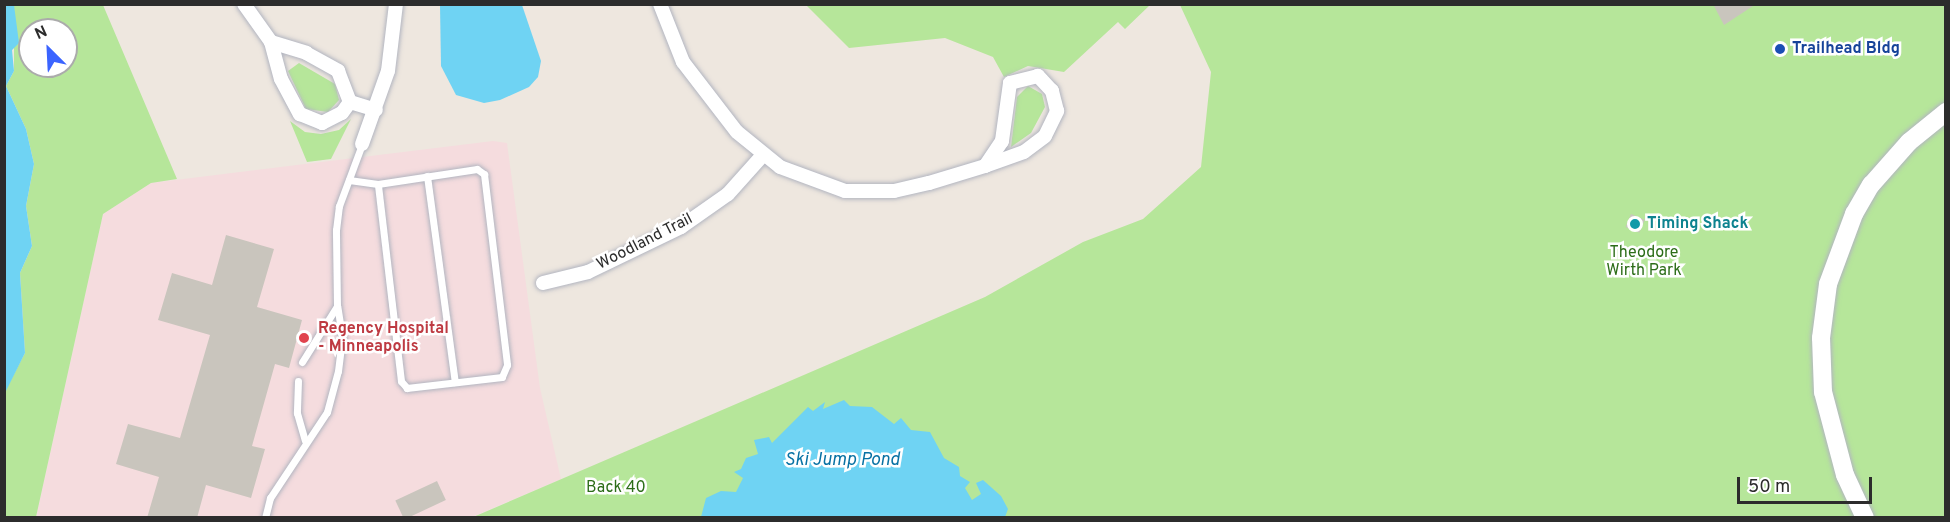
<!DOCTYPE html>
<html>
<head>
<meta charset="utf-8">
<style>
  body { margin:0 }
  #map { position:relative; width:1950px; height:522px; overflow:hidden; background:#eee7df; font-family:Overpass,sans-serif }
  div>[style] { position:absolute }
  .medical>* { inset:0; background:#f5dcde }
  .green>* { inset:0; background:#b6e69a }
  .water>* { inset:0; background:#6fd3f3 }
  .building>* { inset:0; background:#c9c5bd; transform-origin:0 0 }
  .roads { filter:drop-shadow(0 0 2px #b2b5c0) drop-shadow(0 0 2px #b2b5c0) }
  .service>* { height:7px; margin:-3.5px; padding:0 3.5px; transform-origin:3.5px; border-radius:3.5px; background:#fff }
  .minor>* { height:14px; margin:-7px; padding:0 7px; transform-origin:7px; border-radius:7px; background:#fff }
  .tertiary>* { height:18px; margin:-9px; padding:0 9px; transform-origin:9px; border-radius:9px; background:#fff }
  .dots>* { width:16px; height:16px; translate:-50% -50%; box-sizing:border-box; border:3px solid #fff; border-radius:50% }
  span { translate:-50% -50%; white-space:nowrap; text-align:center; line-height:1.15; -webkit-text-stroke:5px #fff; paint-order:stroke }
  .transit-label { font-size:16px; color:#164399; font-weight:700 }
  .left { translate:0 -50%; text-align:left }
  .culture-label { font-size:16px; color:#0d838f; font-weight:700 }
  .street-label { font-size:16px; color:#2c2c2c }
  .park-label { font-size:16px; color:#2c6d18 }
  .health-label { font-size:16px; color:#be3a42; font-weight:700 }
  .water-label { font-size:18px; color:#0972a4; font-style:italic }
  .frame { position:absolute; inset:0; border:6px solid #2c2c2c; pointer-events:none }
  .north { position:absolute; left:18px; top:18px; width:60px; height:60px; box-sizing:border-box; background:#fff; border:2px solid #ababab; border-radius:50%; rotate:336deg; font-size:16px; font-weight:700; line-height:24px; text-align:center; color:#2c2c2c }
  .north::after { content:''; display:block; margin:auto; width:21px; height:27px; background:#3b64ff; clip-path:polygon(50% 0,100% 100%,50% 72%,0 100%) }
  .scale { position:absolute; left:1737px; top:477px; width:135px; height:27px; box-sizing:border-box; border:3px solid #2c2c2c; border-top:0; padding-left:8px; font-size:18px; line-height:21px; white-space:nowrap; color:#2c2c2c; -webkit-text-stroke:4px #fff; paint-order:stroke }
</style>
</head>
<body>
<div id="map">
  <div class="medical">
    <i style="clip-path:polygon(493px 141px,507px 143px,540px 388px,561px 479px,472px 517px,36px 518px,103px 214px,151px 183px)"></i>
  </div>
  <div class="green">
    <i style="clip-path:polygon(evenodd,14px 5px,103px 5px,177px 179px,151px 183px,103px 214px,36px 517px,5px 517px,4px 393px,25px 353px,20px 273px,32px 246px,26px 206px,34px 164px,26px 129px,6px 86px,14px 71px,14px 5px,30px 30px,66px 30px,66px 66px,30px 66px,30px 30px)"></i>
    <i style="clip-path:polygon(806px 5px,1150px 5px,1125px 29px,1118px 22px,1064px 72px,1028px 66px,1004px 77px,993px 57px,945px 38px,849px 48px)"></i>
    <i style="clip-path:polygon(1180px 5px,1945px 5px,1945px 517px,471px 518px,985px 297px,1083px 242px,1143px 219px,1201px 167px,1211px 72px)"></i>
    <i style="clip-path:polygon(299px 63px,335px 84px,339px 100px,328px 112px,306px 109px,288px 71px)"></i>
    <i style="clip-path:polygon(1028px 86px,1042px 94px,1045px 107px,1031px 133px,1011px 147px,1017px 97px)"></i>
    <i style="clip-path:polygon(351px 119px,331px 159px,307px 162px,290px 121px,305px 132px,321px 134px,339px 130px)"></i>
  </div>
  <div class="water">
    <i style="clip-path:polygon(14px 5px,19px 43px,12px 50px,14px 71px,6px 86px,26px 129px,34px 164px,26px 206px,32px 246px,20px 273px,25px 353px,5px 393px,4px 5px)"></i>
    <i style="clip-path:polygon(440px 5px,522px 5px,541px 61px,538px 77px,529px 87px,500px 100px,484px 103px,456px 95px,441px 66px)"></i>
    <i style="clip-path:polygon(844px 400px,850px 406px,872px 407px,894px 424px,901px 418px,911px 430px,930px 432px,944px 458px,959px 467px,960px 476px,970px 482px,965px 488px,972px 500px,981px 494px,976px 483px,983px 480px,1001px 496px,1008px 509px,1005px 517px,701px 517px,706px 498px,721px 491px,736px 492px,743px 478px,734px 472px,741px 469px,746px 458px,758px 454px,754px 440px,769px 437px,772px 443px,808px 407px,813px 411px,825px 402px,823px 409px)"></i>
  </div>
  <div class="building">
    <i style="clip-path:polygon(1713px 4px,1756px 4px,1724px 25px)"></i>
    <i style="left:1631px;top:214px;width:15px;height:14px;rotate:23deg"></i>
    <i style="clip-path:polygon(226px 235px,274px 249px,257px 307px,302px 320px,289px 368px,275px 364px,252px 446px,265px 449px,251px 498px,206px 485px,197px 518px,147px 518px,159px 477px,116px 464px,128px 424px,180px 438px,210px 335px,158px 320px,172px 273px,212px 285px)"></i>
    <i style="left:437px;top:481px;width:21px;height:46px;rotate:65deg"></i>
  </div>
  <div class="roads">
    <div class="service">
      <i style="left:427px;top:176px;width:208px;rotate:82.3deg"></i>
      <i style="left:349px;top:180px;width:29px;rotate:8deg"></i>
      <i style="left:378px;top:184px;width:100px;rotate:-8.6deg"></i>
      <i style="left:477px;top:169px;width:9px;rotate:36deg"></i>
      <i style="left:484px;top:174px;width:192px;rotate:83.1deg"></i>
      <i style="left:507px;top:365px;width:13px;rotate:113deg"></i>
      <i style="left:502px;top:377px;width:96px;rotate:173.4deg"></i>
      <i style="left:407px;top:388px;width:9px;rotate:-131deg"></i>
      <i style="left:401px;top:381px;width:198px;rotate:-96.7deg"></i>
      <i style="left:302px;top:362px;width:66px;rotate:-58deg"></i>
      <i style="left:298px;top:381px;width:32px;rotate:92deg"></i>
      <i style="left:297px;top:413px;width:29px;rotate:74deg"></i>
      <i style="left:265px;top:518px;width:21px;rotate:-76deg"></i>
      <i style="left:270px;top:498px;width:103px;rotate:-56.5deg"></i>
      <i style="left:327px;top:412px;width:42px;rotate:-75deg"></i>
      <i style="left:338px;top:371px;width:35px;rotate:-83deg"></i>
      <i style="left:342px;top:336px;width:30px;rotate:-99deg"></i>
      <i style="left:337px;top:306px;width:76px;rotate:-90.8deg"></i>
      <i style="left:336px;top:230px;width:24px;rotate:-83deg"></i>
      <i style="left:339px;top:206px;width:66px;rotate:-69.6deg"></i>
    </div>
    <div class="minor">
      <i style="left:244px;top:4px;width:47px;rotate:54.6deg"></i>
      <i style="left:271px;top:42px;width:37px;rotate:17deg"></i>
      <i style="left:306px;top:53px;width:37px;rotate:29deg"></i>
      <i style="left:338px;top:71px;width:33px;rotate:69deg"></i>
      <i style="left:350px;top:102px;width:27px;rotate:17deg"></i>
      <i style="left:660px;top:4px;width:62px;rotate:68.4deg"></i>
      <i style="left:683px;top:62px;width:88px;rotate:52.4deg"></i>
      <i style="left:737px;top:132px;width:55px;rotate:39.1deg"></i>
      <i style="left:780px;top:167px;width:69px;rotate:20.3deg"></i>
      <i style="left:845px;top:191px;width:49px"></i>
      <i style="left:894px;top:191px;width:36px;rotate:-13deg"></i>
      <i style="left:929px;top:183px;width:59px;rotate:-16.9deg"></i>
      <i style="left:985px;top:166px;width:41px;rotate:-19.7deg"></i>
      <i style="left:1024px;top:152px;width:26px;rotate:-37deg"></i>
      <i style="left:1045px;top:136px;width:28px;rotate:-64deg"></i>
      <i style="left:1057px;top:111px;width:21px;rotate:-104deg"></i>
      <i style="left:1052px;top:91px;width:21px;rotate:-133deg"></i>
      <i style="left:1038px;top:76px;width:29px;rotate:166deg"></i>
      <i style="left:1010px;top:83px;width:59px;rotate:97.9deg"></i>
      <i style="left:1002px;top:141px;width:30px;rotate:124deg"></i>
      <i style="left:271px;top:42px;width:38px;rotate:75deg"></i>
      <i style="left:281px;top:79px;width:40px;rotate:62deg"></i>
      <i style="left:300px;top:114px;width:24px;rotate:22deg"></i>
      <i style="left:322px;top:123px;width:22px;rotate:-27deg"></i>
      <i style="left:342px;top:113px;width:14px;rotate:-54deg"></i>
      <i style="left:362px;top:144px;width:77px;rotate:-70.4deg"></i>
      <i style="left:388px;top:71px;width:67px;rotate:-83.2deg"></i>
      <i style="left:543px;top:283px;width:46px;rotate:-13.7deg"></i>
      <i style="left:588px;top:272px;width:103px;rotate:-25.8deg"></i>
      <i style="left:681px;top:227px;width:57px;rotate:-35.1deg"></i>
      <i style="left:728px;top:194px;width:51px;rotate:-48.2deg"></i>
    </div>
    <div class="tertiary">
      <i style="left:1865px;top:518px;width:47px;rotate:-114.9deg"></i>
      <i style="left:1845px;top:475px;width:86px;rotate:-104.8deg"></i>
      <i style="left:1823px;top:392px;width:54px;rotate:-92.1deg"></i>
      <i style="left:1821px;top:338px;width:54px;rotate:-82.6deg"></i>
      <i style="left:1828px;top:284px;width:75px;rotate:-69.6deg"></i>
      <i style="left:1854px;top:214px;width:34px;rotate:-60deg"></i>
      <i style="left:1871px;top:185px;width:57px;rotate:-48.5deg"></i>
      <i style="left:1909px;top:142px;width:48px;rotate:-39deg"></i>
    </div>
  </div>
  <div class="dots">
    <i style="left:1780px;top:49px;background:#1a4fb4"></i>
    <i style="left:1635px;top:224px;background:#0f9aa8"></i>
    <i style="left:304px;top:338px;background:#e0444e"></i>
  </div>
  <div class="transit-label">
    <span class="left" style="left:1792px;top:49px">Trailhead Bldg</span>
  </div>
  <div class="culture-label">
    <span class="left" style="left:1647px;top:224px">Timing Shack</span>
  </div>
  <div class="street-label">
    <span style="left:645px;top:242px;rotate:-27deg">Woodland Trail</span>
  </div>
  <div class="park-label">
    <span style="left:1644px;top:262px">Theodore<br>Wirth Park</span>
    <span style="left:616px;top:488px">Back 40</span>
  </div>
  <div class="health-label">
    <span class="left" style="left:318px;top:338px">Regency Hospital<br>- Minneapolis</span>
  </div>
  <div class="water-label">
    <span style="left:842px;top:461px">Ski Jump Pond</span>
  </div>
  <div class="frame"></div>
  <div class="north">N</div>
  <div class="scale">50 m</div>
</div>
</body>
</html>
